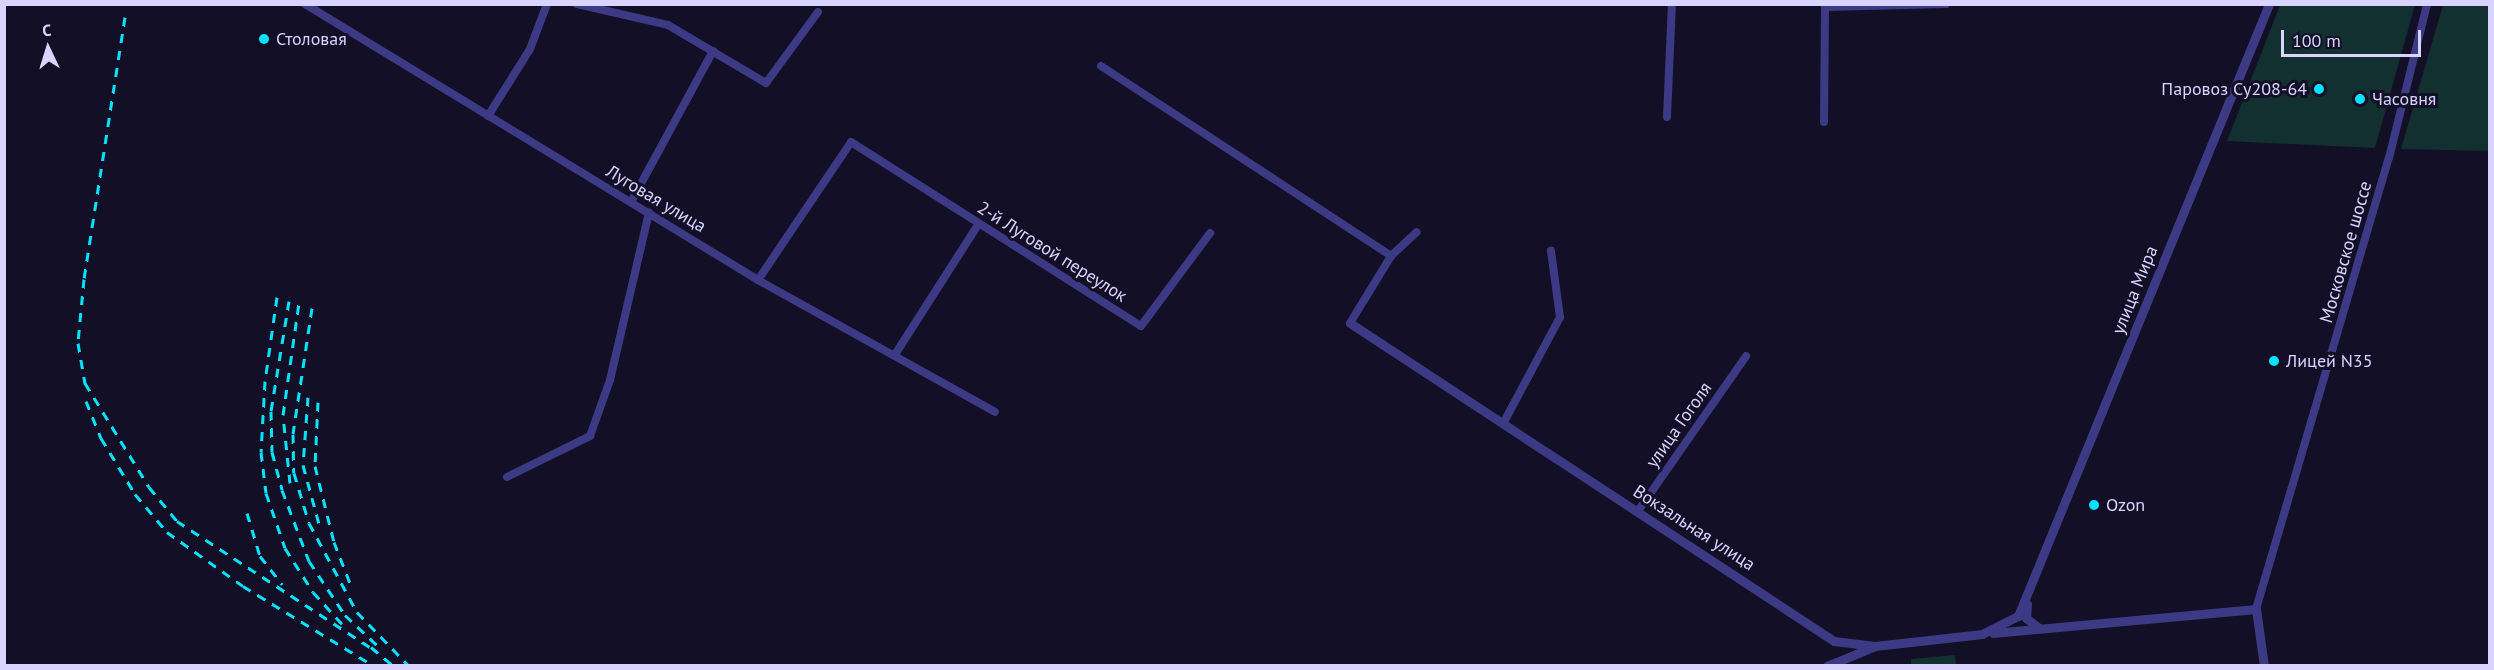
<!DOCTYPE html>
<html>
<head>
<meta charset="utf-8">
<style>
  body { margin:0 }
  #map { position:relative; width:2494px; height:670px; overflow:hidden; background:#130f26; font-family:"PT Sans",sans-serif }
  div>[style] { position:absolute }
  .green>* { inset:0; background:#12302f }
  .minor>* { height:8px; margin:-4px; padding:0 4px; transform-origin:4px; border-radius:4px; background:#3d3a85 }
  .tertiary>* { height:9px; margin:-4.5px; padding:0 4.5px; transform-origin:4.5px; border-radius:4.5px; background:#3d3a85 }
  .rail>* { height:3px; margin-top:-1.5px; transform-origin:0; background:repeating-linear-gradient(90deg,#00e5ff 0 9px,transparent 0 17px) }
  .dots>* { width:16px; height:16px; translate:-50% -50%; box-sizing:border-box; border:3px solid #130f26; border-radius:50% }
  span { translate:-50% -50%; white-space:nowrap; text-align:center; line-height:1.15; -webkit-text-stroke:6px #130f26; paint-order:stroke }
  .poi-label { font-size:18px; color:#d9d4ff }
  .left { translate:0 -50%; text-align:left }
  .right { translate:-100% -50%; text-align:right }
  .street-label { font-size:18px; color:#d9d4ff }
  .frame { position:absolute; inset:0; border:6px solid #d9d4ff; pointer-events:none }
  .north { position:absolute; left:18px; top:18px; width:60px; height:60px; -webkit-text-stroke:4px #130f26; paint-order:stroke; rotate:356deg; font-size:16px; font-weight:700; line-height:24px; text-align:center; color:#d9d4ff }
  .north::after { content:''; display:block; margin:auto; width:21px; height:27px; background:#d9d4ff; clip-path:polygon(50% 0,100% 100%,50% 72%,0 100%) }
  .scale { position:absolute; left:2281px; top:30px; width:140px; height:27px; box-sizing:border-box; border:3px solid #d9d4ff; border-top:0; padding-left:8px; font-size:18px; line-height:21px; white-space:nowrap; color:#d9d4ff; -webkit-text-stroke:4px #130f26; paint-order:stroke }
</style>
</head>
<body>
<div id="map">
  <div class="green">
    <i style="clip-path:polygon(2280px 5px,2415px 5px,2375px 148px,2227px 141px)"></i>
    <i style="clip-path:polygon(2443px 5px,2489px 5px,2489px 151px,2401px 149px)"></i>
    <i style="clip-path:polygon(1955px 655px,1956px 665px,1911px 665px,1911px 659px)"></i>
  </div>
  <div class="minor">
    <i style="left:305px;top:4px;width:530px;rotate:31.35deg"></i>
    <i style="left:758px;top:280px;width:271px;rotate:29.1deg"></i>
    <i style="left:577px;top:4px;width:93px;rotate:13deg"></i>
    <i style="left:668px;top:25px;width:114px;rotate:30.6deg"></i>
    <i style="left:766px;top:83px;width:88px;rotate:-53.8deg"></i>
    <i style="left:1825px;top:7px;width:121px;rotate:-1.4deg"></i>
    <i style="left:1101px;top:66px;width:347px;rotate:33.2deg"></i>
    <i style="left:488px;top:116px;width:79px;rotate:-57.9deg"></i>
    <i style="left:530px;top:49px;width:48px;rotate:-69.3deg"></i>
    <i style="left:1667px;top:117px;width:113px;rotate:-87.5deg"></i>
    <i style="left:1824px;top:122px;width:118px;rotate:-89.5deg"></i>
    <i style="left:631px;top:202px;width:172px;rotate:-61.5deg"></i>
    <i style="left:758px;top:280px;width:166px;rotate:-56deg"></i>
    <i style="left:851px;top:142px;width:343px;rotate:32.4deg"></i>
    <i style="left:1141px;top:326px;width:116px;rotate:-53.4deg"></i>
    <i style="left:1350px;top:323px;width:79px;rotate:-58.5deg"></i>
    <i style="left:1391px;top:256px;width:35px;rotate:-43deg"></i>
    <i style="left:896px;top:353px;width:154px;rotate:-57.4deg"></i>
    <i style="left:1504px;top:422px;width:119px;rotate:-61.9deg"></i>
    <i style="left:1560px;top:317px;width:67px;rotate:-97.8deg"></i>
    <i style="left:507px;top:477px;width:93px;rotate:-26.3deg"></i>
    <i style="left:590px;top:436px;width:59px;rotate:-70.3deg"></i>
    <i style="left:610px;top:380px;width:172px;rotate:-76.9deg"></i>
    <i style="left:1638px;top:511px;width:189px;rotate:-55.1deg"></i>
    <i style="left:2256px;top:609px;width:470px;rotate:-73.6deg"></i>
    <i style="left:2389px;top:158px;width:159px;rotate:-76.1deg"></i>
  </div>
  <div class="tertiary">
    <i style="left:1350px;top:323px;width:579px;rotate:33.31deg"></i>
    <i style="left:1834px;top:641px;width:41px;rotate:7deg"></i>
    <i style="left:1875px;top:646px;width:108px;rotate:-6.4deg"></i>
    <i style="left:1982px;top:634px;width:40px;rotate:-26.6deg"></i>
    <i style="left:2018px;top:616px;width:661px;rotate:-67.7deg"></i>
    <i style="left:2027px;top:604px;width:14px;rotate:94deg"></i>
    <i style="left:2026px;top:618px;width:16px;rotate:38deg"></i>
    <i style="left:1993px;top:633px;width:264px;rotate:-5.2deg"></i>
    <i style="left:2256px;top:609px;width:58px;rotate:82deg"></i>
    <i style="left:1827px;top:666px;width:50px;rotate:-22.4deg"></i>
  </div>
  <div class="rail">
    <i style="left:125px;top:17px;width:265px;rotate:98.9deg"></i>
    <i style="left:84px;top:279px;width:64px;rotate:95.4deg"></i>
    <i style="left:78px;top:343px;width:41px;rotate:80.1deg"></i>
    <i style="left:85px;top:383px;width:122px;rotate:58.4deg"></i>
    <i style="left:149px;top:487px;width:44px;rotate:50.5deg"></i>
    <i style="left:177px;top:521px;width:238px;rotate:33.2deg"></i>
    <i style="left:277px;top:297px;width:85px;rotate:98.1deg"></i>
    <i style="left:265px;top:381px;width:71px;rotate:93.2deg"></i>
    <i style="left:261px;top:452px;width:41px;rotate:83deg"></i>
    <i style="left:266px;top:493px;width:58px;rotate:70.9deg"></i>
    <i style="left:285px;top:548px;width:52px;rotate:57.5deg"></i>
    <i style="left:313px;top:592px;width:43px;rotate:47.8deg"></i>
    <i style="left:289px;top:301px;width:111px;rotate:99.3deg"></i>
    <i style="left:271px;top:411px;width:41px;rotate:88.6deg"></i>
    <i style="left:272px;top:452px;width:39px;rotate:75deg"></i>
    <i style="left:282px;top:490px;width:76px;rotate:69.2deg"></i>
    <i style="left:309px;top:561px;width:65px;rotate:56.3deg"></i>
    <i style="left:345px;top:615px;width:45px;rotate:43.2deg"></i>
    <i style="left:312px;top:308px;width:127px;rotate:98.6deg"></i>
    <i style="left:293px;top:434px;width:39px;rotate:89deg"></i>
    <i style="left:294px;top:473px;width:52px;rotate:73.3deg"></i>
    <i style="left:309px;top:523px;width:101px;rotate:61.7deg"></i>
    <i style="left:357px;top:612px;width:75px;rotate:46.1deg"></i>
    <i style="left:308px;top:397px;width:68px;rotate:94.2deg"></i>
    <i style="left:303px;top:465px;width:61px;rotate:74.8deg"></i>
    <i style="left:86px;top:401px;width:40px;rotate:68deg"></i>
    <i style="left:101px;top:438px;width:66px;rotate:58.7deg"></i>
    <i style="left:135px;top:494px;width:50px;rotate:49.9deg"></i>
    <i style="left:167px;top:532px;width:93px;rotate:35.4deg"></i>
    <i style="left:243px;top:586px;width:153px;rotate:31.4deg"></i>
    <i style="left:318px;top:402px;width:64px;rotate:92.7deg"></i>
    <i style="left:315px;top:466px;width:78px;rotate:76deg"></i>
    <i style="left:334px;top:542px;width:44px;rotate:68.7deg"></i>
    <i style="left:290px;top:483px;width:68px;rotate:-95.9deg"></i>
    <i style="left:283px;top:415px;width:114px;rotate:-81.9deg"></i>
    <i style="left:247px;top:513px;width:45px;rotate:73.2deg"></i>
    <i style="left:260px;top:556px;width:36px;rotate:52deg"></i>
    <i style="left:371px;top:647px;width:30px;rotate:40deg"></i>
  </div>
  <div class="dots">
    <i style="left:264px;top:39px;background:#00e5ff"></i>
    <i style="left:2319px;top:89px;background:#00e5ff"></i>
    <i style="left:2360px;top:99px;background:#00e5ff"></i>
    <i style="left:2274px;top:361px;background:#00e5ff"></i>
    <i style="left:2094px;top:505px;background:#00e5ff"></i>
  </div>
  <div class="poi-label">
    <span class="left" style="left:276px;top:39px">Столовая</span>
    <span class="right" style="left:2307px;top:89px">Паровоз Су208-64</span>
    <span class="left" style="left:2372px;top:99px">Часовня</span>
    <span class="left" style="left:2286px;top:361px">Лицей N35</span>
    <span class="left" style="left:2106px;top:505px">Ozon</span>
  </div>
  <div class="street-label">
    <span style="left:656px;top:199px;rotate:31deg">Луговая улица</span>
    <span style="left:1052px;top:252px;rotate:32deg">2-й Луговой переулок</span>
    <span style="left:2346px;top:252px;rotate:-74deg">Московское шоссе</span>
    <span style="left:2135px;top:290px;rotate:-68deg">улица Мира</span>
    <span style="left:1679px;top:425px;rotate:-55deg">улица Гоголя</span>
    <span style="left:1694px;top:528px;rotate:33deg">Вокзальная улица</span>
  </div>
  <div class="frame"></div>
  <div class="north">С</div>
  <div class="scale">100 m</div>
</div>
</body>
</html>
